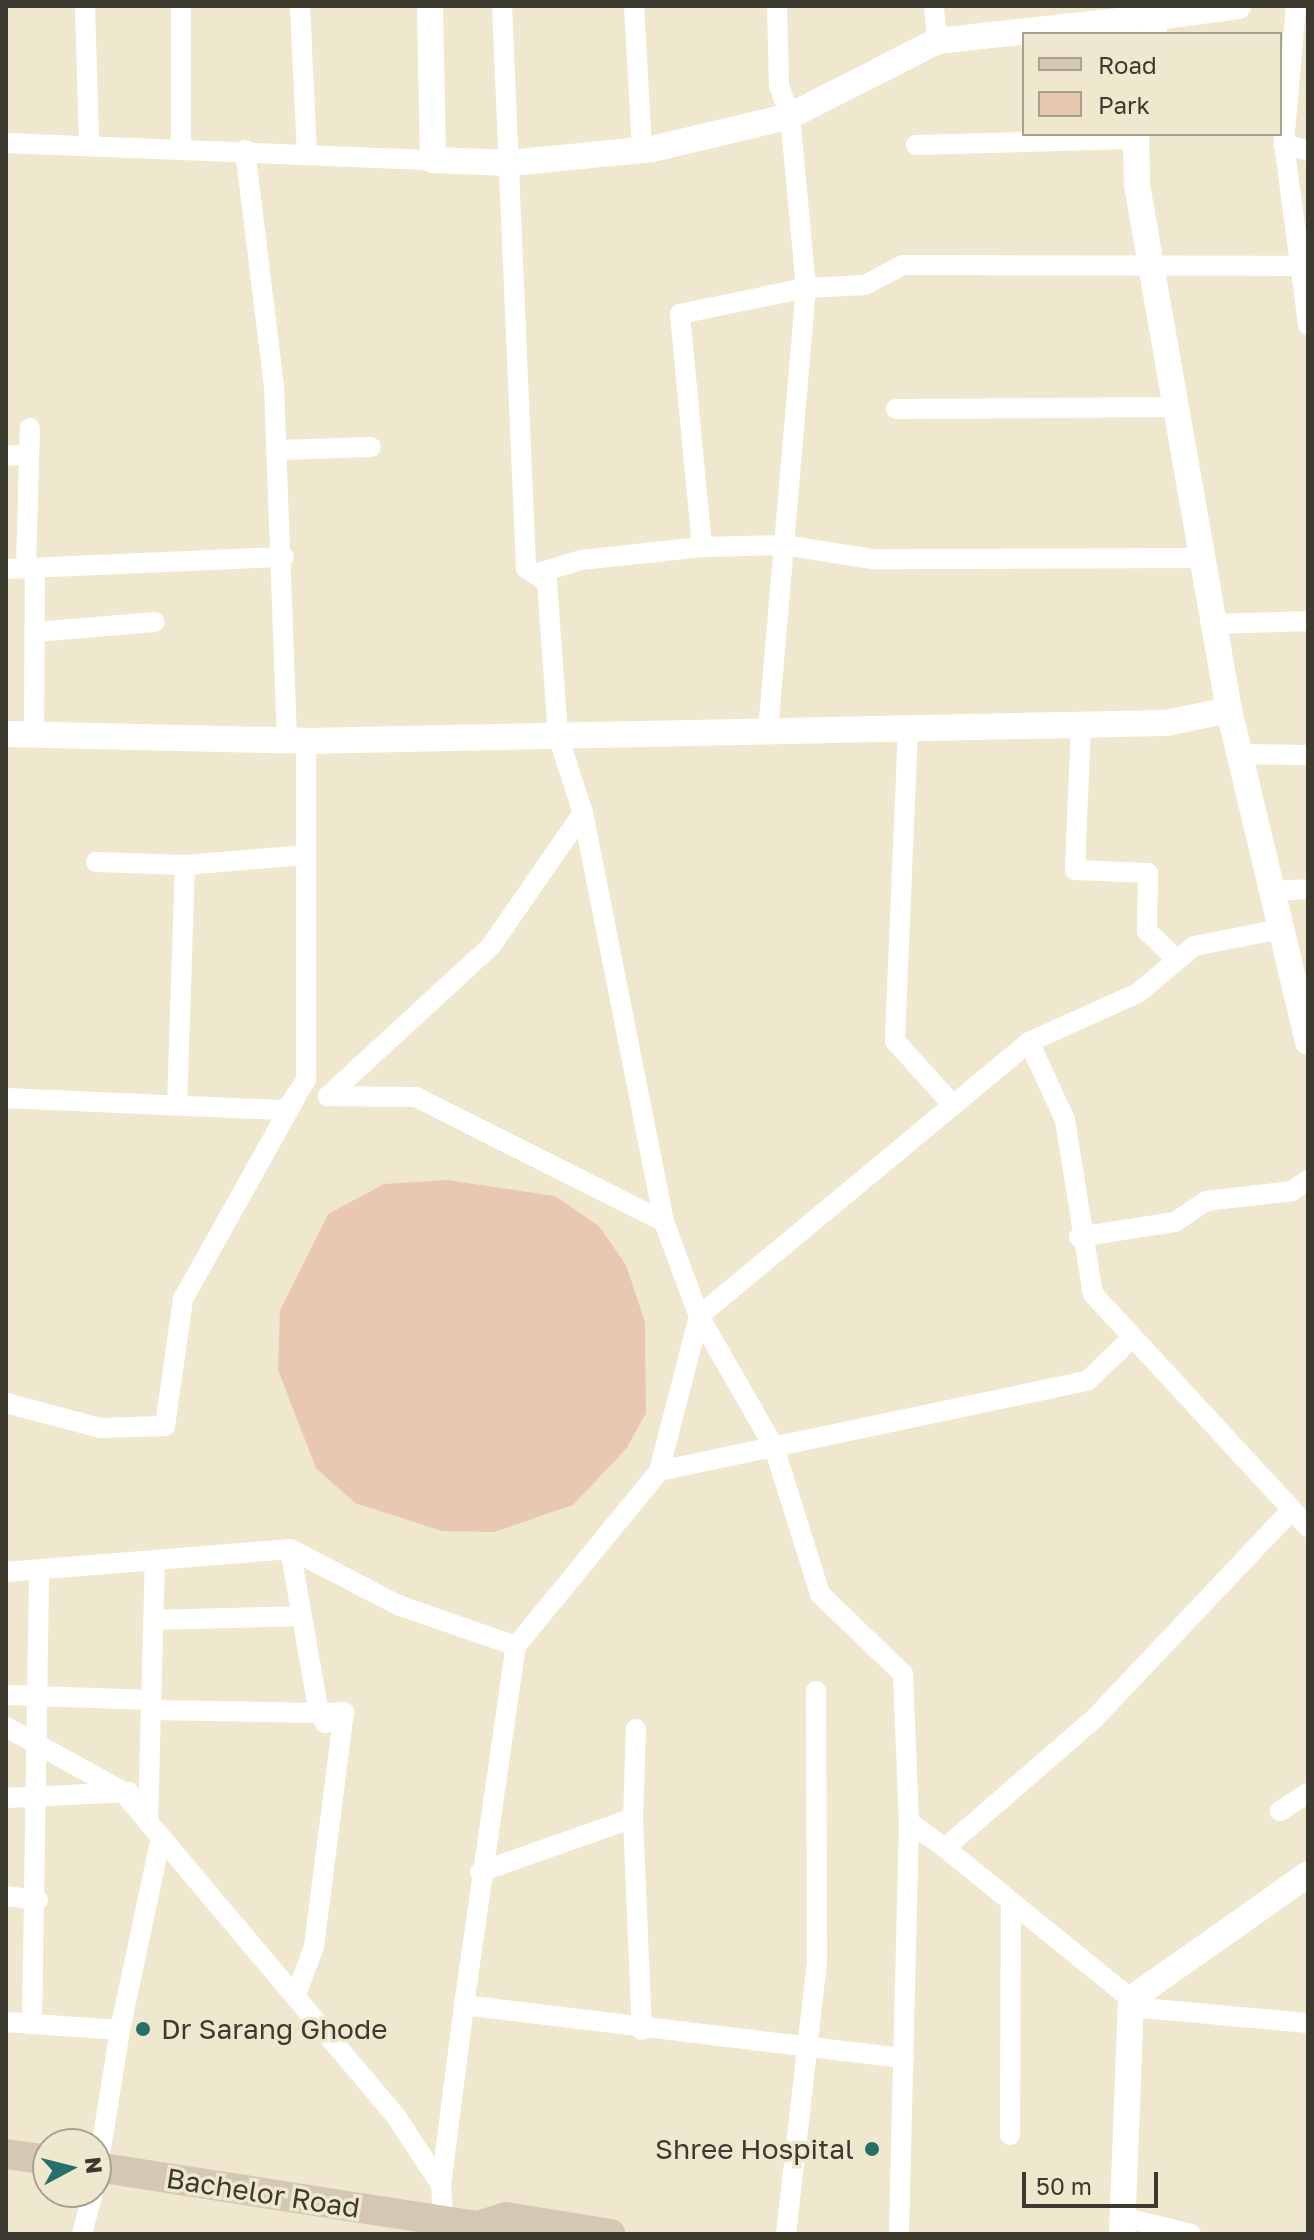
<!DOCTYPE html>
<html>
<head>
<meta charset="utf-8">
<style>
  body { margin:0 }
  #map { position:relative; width:1314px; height:2240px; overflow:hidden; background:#efe8cf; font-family:"Golos Text",sans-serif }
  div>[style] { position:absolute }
  .green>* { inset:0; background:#e9c8b1 }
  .minor>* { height:20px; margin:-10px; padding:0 10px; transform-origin:10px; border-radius:10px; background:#fff }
  .tertiary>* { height:26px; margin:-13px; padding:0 13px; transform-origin:13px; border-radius:13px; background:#fff }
  .secondary>* { height:30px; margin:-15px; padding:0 15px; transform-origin:15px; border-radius:15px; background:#d4c8b3 }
  .dots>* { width:22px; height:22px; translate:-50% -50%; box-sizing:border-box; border:4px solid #efe8cf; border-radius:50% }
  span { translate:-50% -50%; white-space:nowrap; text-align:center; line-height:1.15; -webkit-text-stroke:7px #efe8cf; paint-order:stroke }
  .poi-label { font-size:28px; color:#3c392f }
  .left { translate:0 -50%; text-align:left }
  .right { translate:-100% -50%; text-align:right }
  .street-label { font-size:28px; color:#3c392f }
  .frame { position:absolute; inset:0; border:8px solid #3c392f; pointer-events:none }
  .legend { position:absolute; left:1022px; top:32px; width:260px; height:104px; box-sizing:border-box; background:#efe8cf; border:2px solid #a7a28f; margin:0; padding:10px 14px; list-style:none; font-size:24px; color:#3c392f }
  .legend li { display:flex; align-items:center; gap:16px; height:40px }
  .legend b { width:40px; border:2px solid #a7a28f }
  .north { position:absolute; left:32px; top:2128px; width:80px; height:80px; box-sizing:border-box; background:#efe8cf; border:2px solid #a7a28f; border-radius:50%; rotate:83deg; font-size:22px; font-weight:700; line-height:32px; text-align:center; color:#3c392f }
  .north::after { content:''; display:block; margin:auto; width:28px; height:36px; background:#27706a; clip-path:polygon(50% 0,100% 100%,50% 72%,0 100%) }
  .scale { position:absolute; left:1022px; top:2172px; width:136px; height:36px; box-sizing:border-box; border:4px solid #3c392f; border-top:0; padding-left:10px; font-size:24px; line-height:28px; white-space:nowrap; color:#3c392f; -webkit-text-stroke:6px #efe8cf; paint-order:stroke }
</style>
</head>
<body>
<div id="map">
  <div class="green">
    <i style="clip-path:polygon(447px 1180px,555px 1196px,599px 1226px,626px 1265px,645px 1322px,646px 1413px,626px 1449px,573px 1505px,494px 1532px,442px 1531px,355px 1503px,316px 1468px,278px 1370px,280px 1310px,328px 1214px,384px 1184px)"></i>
  </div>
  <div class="minor">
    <i style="left:85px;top:6px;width:137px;rotate:88.3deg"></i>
    <i style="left:181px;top:6px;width:141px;rotate:90deg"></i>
    <i style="left:300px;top:6px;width:147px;rotate:87.3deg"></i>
    <i style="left:502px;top:6px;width:563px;rotate:87.55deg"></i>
    <i style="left:526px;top:568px;width:25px;rotate:34deg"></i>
    <i style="left:547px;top:582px;width:154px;rotate:85.9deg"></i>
    <i style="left:558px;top:736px;width:81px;rotate:72deg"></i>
    <i style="left:583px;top:813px;width:417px;rotate:78.8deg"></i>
    <i style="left:664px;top:1222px;width:100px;rotate:69.6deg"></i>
    <i style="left:699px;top:1316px;width:151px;rotate:60.2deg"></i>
    <i style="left:774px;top:1447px;width:154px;rotate:72.6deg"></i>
    <i style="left:820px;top:1594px;width:115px;rotate:43.9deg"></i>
    <i style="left:903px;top:1674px;width:148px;rotate:87.7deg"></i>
    <i style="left:909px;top:1822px;width:412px;rotate:91.4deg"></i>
    <i style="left:634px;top:6px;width:144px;rotate:86.8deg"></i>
    <i style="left:934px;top:6px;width:35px;rotate:85deg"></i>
    <i style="left:1296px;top:6px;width:139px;rotate:95deg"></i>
    <i style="left:1284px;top:144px;width:25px;rotate:16deg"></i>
    <i style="left:6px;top:143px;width:427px;rotate:2.3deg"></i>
    <i style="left:1284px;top:144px;width:183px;rotate:82.4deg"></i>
    <i style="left:916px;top:145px;width:220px;rotate:-1.6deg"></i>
    <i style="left:245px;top:150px;width:238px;rotate:83deg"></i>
    <i style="left:274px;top:386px;width:354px;rotate:87.9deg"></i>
    <i style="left:896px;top:409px;width:280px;rotate:-0.4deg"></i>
    <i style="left:278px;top:450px;width:93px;rotate:-1.8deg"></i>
    <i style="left:6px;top:456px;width:23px;rotate:-5deg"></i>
    <i style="left:1202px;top:558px;width:330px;rotate:179.8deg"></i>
    <i style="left:872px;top:559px;width:89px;rotate:-171deg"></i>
    <i style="left:784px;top:545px;width:82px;rotate:178.6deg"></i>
    <i style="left:702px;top:547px;width:234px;rotate:-95.4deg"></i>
    <i style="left:680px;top:314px;width:129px;rotate:-11.7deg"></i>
    <i style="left:806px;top:288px;width:59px;rotate:-2.9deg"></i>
    <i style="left:865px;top:285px;width:43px;rotate:-27.8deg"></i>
    <i style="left:903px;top:265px;width:394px;rotate:0.1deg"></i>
    <i style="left:26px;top:568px;width:140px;rotate:-88.4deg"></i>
    <i style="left:6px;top:569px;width:278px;rotate:-2.5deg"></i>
    <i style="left:535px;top:574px;width:48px;rotate:-16.9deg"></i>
    <i style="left:581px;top:560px;width:122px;rotate:-6.1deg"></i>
    <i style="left:1213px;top:624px;width:95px;rotate:-1.8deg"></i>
    <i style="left:35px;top:632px;width:120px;rotate:-4.8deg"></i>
    <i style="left:1081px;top:725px;width:145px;rotate:92.4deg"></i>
    <i style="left:1075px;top:870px;width:73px;rotate:2.4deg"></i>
    <i style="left:1148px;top:873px;width:58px;rotate:91deg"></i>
    <i style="left:1147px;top:931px;width:42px;rotate:44deg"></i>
    <i style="left:908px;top:728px;width:313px;rotate:92.4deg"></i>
    <i style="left:895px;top:1041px;width:85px;rotate:47.9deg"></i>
    <i style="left:768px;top:731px;width:445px;rotate:-85.1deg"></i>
    <i style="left:806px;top:288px;width:173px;rotate:-95.3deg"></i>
    <i style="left:790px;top:116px;width:32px;rotate:-110deg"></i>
    <i style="left:779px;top:86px;width:80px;rotate:-91.4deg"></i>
    <i style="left:34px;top:734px;width:166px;rotate:-89.7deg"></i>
    <i style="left:1239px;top:754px;width:69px;rotate:0.8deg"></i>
    <i style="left:583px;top:813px;width:162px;rotate:124.7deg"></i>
    <i style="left:491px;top:946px;width:222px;rotate:137.4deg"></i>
    <i style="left:328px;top:1096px;width:88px;rotate:0.7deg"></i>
    <i style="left:416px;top:1097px;width:278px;rotate:26.7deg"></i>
    <i style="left:96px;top:862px;width:89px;rotate:1.9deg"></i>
    <i style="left:185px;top:865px;width:240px;rotate:91.9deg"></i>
    <i style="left:185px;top:865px;width:121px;rotate:-4.7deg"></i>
    <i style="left:1272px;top:891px;width:36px;rotate:-3deg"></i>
    <i style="left:1029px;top:1042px;width:86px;rotate:65.2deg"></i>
    <i style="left:1065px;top:1120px;width:176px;rotate:80.9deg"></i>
    <i style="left:1093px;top:1294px;width:317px;rotate:47.3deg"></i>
    <i style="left:6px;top:1098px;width:280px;rotate:2.5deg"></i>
    <i style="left:286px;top:1110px;width:36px;rotate:-56deg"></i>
    <i style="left:306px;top:1080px;width:339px;rotate:-90deg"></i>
    <i style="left:1079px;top:1237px;width:97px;rotate:-8.9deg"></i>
    <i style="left:1175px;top:1222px;width:37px;rotate:-34deg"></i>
    <i style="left:1206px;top:1201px;width:87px;rotate:-6.6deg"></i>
    <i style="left:1292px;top:1191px;width:19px;rotate:-35deg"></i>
    <i style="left:6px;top:1403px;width:97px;rotate:14.9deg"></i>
    <i style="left:100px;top:1428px;width:65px;rotate:-1.8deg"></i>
    <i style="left:165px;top:1426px;width:128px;rotate:-81.9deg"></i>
    <i style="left:183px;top:1299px;width:229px;rotate:-60.8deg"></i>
    <i style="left:659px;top:1471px;width:160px;rotate:-75.5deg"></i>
    <i style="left:699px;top:1316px;width:429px;rotate:-39.7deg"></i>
    <i style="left:1029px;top:1042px;width:120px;rotate:-24.2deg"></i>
    <i style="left:1138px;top:993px;width:73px;rotate:-40deg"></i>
    <i style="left:1194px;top:946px;width:89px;rotate:-11.1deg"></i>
    <i style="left:290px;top:1549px;width:122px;rotate:27.4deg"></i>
    <i style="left:398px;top:1605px;width:125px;rotate:19.2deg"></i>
    <i style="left:6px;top:1572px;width:285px;rotate:-4.6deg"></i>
    <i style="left:290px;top:1549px;width:167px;rotate:80deg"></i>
    <i style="left:319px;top:1713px;width:25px;rotate:-2deg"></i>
    <i style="left:344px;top:1712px;width:237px;rotate:97.3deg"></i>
    <i style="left:314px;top:1947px;width:53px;rotate:110.8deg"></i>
    <i style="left:153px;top:1620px;width:148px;rotate:-1.5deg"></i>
    <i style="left:6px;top:1695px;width:145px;rotate:2deg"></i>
    <i style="left:151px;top:1710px;width:168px;rotate:1deg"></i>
    <i style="left:319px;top:1713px;width:12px;rotate:59deg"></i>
    <i style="left:6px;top:1727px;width:132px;rotate:28.9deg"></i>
    <i style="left:122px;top:1791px;width:427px;rotate:49.9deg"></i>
    <i style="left:397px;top:2118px;width:80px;rotate:56.7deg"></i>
    <i style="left:441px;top:2185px;width:45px;rotate:86.2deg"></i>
    <i style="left:6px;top:1798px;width:123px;rotate:-2.8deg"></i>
    <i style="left:1280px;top:1811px;width:33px;rotate:-33deg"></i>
    <i style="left:633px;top:1818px;width:89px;rotate:-88.1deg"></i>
    <i style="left:148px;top:1822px;width:259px;rotate:-88.5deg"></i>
    <i style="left:909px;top:1822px;width:44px;rotate:35.8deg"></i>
    <i style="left:480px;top:1872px;width:162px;rotate:-19.4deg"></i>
    <i style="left:633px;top:1818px;width:212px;rotate:87.6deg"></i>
    <i style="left:6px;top:1896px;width:32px;rotate:7deg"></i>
    <i style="left:1131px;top:1999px;width:240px;rotate:-140.9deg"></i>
    <i style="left:945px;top:1848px;width:196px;rotate:-40.9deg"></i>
    <i style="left:1093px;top:1720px;width:284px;rotate:-46.6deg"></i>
    <i style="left:464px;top:2005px;width:363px;rotate:-81.8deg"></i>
    <i style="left:516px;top:1646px;width:226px;rotate:-50.7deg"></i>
    <i style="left:659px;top:1471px;width:437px;rotate:-11.9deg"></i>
    <i style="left:1087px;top:1381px;width:62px;rotate:-43.7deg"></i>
    <i style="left:1131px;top:2007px;width:178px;rotate:5.2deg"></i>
    <i style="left:6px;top:2022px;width:114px;rotate:4deg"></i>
    <i style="left:120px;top:2030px;width:152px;rotate:99.1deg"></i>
    <i style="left:32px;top:2024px;width:453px;rotate:-89.1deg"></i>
    <i style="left:120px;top:2030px;width:197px;rotate:-78deg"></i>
    <i style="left:1010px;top:2135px;width:233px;rotate:-89.8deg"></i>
    <i style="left:441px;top:2185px;width:181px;rotate:-82.7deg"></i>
    <i style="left:464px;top:2005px;width:443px;rotate:6.9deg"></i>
    <i style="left:1122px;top:2217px;width:71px;rotate:13.8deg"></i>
    <i style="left:82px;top:2234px;width:43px;rotate:-75.3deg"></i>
    <i style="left:786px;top:2234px;width:274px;rotate:-83.5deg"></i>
    <i style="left:817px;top:1962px;width:271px;rotate:-90.2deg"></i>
  </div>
  <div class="tertiary">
    <i style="left:430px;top:6px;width:154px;rotate:88.9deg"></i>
    <i style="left:433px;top:160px;width:77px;rotate:2.2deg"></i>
    <i style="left:510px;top:163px;width:143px;rotate:-5.6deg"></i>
    <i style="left:652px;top:149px;width:142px;rotate:-13.4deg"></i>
    <i style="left:790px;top:116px;width:165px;rotate:-27deg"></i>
    <i style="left:937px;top:41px;width:220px;rotate:-6.3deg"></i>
    <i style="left:1153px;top:34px;width:17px;rotate:-80deg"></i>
    <i style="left:1156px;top:17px;width:83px;rotate:-7.6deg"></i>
    <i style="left:1136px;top:134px;width:51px;rotate:88.9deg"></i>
    <i style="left:1137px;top:185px;width:533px;rotate:80.06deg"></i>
    <i style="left:1229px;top:710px;width:341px;rotate:76.6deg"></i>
    <i style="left:6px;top:734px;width:300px;rotate:1.3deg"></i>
    <i style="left:306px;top:741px;width:860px;rotate:-1.2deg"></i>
    <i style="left:1166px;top:723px;width:64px;rotate:-11.7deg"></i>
    <i style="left:1122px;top:2234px;width:235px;rotate:-87.8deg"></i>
    <i style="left:1131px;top:1999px;width:217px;rotate:-35.2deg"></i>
  </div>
  <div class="secondary">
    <i style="left:6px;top:2154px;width:42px;rotate:8.1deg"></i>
    <i style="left:96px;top:2167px;width:387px;rotate:8.8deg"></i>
    <i style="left:478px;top:2226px;width:29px;rotate:-18deg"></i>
    <i style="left:506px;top:2217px;width:106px;rotate:9.2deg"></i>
  </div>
  <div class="dots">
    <i style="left:143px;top:2029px;background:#27706a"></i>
    <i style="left:872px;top:2149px;background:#27706a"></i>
  </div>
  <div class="poi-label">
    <span class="left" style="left:161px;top:2029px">Dr Sarang Ghode</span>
    <span class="right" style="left:854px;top:2149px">Shree Hospital</span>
  </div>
  <div class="street-label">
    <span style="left:263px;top:2193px;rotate:9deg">Bachelor Road</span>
  </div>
  <div class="frame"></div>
  <ul class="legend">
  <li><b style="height:10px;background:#d4c8b3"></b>Road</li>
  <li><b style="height:22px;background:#e9c8b1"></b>Park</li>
  </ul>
  <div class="north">N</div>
  <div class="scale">50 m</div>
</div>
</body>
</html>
